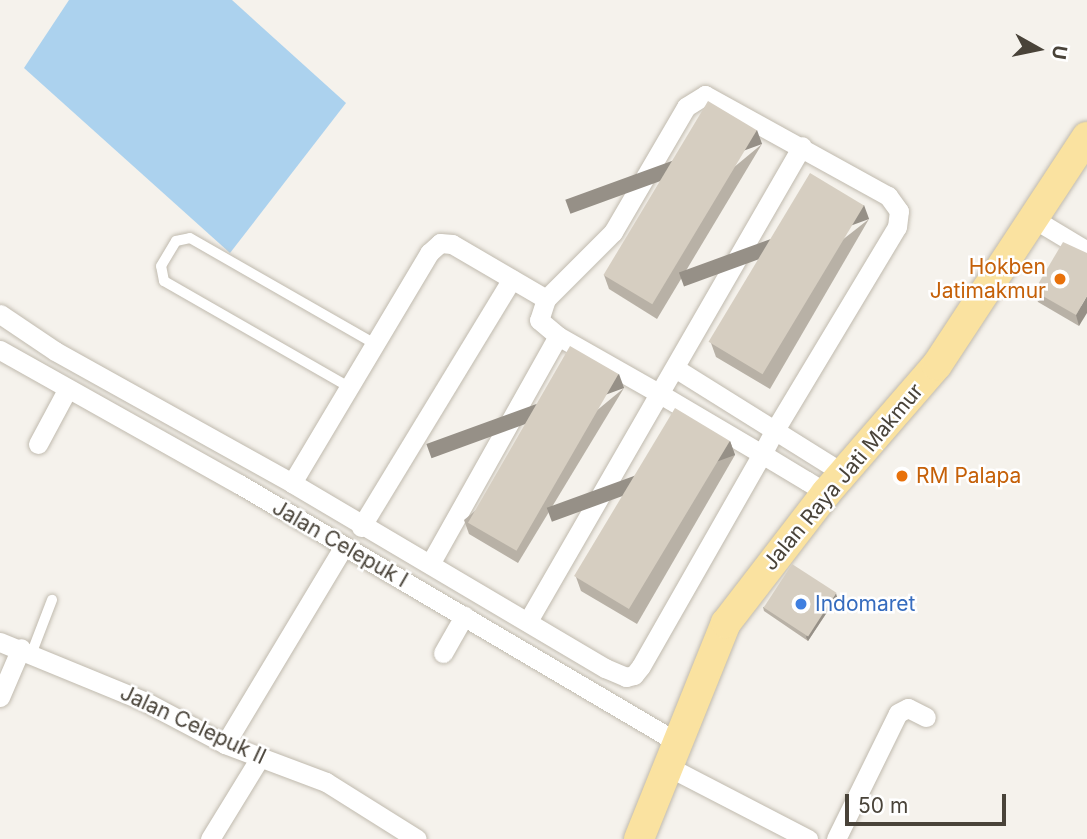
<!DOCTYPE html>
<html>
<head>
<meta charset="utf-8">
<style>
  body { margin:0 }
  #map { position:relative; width:1087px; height:839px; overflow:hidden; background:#f5f2ec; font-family:Inter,sans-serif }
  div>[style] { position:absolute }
  .water>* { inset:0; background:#acd2ee }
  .roads { filter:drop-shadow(0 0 2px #c0baae) drop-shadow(0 0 2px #c0baae) }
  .lane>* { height:10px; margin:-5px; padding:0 5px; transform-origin:5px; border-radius:5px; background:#fff }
  .street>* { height:19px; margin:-9.5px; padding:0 9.5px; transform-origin:9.5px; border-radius:9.5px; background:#fff }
  .primary>* { height:30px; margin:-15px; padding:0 15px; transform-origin:15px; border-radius:15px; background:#fae2a0 }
  .wall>* { inset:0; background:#b8b1a6 }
  .shaded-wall>* { inset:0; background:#969087; transform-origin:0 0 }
  .building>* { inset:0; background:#d6cec1; transform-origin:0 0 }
  .dots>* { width:19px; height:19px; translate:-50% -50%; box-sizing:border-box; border:4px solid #fff; border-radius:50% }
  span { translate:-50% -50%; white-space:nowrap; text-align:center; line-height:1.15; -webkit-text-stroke:5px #fff; paint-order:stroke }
  .food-label { font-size:21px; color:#c56008 }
  .right { translate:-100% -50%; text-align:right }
  .left { translate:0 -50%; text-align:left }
  .street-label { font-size:21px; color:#494339 }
  .shop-label { font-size:21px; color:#366cbe }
  .north { position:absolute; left:1003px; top:14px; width:70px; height:70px; -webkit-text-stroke:5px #fff; paint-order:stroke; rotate:99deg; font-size:19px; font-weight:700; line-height:28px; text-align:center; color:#494339 }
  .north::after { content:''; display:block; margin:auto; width:24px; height:32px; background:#494339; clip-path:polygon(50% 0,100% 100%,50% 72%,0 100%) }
  .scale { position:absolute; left:845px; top:794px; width:161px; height:32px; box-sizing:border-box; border:4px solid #494339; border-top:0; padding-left:9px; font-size:21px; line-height:24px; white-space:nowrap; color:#494339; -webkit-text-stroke:5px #fff; paint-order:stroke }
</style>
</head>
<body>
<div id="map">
  <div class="water">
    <i style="clip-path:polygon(69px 0,232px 0,346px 103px,230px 253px,24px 68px)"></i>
  </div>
  <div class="roads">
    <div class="lane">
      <i style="left:349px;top:387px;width:213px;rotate:-150.2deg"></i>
      <i style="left:164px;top:281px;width:15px;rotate:-101deg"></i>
      <i style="left:161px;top:266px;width:29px;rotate:-59deg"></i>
      <i style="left:176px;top:241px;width:14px;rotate:-12deg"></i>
      <i style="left:190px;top:238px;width:213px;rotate:29.8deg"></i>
      <i style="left:32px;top:652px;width:56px;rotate:-69deg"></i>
    </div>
    <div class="street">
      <i style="left:1034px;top:219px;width:62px;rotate:31.1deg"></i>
      <i style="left:0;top:314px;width:66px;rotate:33.9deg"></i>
      <i style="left:55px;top:351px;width:271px;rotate:29.1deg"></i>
      <i style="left:292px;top:483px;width:364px;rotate:30.6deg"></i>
      <i style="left:605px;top:668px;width:23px;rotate:23deg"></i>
      <i style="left:626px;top:677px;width:8px;rotate:-14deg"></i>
      <i style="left:634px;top:675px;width:11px;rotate:-52deg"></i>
      <i style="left:641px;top:666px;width:244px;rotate:-60.3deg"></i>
      <i style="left:762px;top:454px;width:24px;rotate:-62deg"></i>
      <i style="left:773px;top:433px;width:240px;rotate:-59deg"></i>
      <i style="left:897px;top:227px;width:16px;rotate:-83deg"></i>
      <i style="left:899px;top:211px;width:19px;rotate:-126deg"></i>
      <i style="left:888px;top:196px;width:209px;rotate:-151.1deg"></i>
      <i style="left:705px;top:95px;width:22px;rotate:148deg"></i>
      <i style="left:686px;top:107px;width:145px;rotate:120.3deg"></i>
      <i style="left:613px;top:232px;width:95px;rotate:135deg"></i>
      <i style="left:546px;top:299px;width:22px;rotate:108deg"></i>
      <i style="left:539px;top:320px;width:25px;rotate:40deg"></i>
      <i style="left:558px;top:336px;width:117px;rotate:29.6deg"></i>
      <i style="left:660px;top:394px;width:118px;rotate:30.5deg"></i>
      <i style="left:762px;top:454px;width:52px;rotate:31deg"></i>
      <i style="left:807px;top:481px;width:22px;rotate:32deg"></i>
      <i style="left:0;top:350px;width:274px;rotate:29.3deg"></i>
      <i style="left:239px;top:484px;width:508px;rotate:30.5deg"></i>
      <i style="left:675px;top:368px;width:198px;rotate:32deg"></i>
      <i style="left:38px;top:444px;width:61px;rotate:-61.8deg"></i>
      <i style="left:292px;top:483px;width:268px;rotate:-59.2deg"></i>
      <i style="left:429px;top:253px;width:15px;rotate:-42deg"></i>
      <i style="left:440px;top:243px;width:12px;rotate:5deg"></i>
      <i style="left:452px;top:244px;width:109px;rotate:30.3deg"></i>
      <i style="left:361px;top:527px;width:290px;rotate:-58.7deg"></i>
      <i style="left:430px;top:564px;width:261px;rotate:-60.7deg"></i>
      <i style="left:528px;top:621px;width:548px;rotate:-60.02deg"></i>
      <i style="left:0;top:642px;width:156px;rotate:22.3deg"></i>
      <i style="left:144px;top:701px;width:92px;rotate:28deg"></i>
      <i style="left:225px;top:744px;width:108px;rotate:20.6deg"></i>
      <i style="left:326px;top:782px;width:107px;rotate:32.1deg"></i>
      <i style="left:443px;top:653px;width:43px;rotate:-60.4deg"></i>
      <i style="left:0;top:697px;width:53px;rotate:-66.8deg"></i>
      <i style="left:225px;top:744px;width:229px;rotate:-59deg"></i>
      <i style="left:667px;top:766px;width:159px;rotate:27.4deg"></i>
      <i style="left:210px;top:839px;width:94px;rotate:-58.5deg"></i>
      <i style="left:836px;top:839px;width:140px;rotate:-63.8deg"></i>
      <i style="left:898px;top:713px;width:11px;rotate:-27deg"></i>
      <i style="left:908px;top:708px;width:20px;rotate:27deg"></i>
    </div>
    <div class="primary">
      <i style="left:639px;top:839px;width:233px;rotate:-68.1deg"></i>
      <i style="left:726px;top:623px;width:164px;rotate:-52.4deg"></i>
      <i style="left:826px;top:493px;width:169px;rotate:-49.1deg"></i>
      <i style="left:937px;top:365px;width:273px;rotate:-56.7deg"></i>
    </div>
  </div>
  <div class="wall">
    <i style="clip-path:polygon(762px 144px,657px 319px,609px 289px,604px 275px)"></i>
    <i style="clip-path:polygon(869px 219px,770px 389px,716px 357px,711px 343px)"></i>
    <i style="clip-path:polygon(1087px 253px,1079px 326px,1038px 302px,1034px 291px)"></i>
    <i style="clip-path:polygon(624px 388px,518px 563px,469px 534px,464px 520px)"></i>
    <i style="clip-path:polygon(730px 441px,735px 455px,637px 624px,581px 591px,576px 577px)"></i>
    <i style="clip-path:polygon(837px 597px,808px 641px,764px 611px,763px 607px)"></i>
  </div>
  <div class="shaded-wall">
    <i style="left:757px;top:130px;width:15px;height:204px;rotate:70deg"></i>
    <i style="left:864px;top:205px;width:15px;height:197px;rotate:70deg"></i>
    <i style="clip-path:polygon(1087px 296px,1087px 313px,1079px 326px,1076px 315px)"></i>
    <i style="left:619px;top:374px;width:15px;height:205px;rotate:70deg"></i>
    <i style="left:730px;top:441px;width:15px;height:195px;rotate:70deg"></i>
    <i style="clip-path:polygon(836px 593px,837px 597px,808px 641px,806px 637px)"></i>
  </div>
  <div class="building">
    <i style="left:708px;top:101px;width:57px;height:203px;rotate:31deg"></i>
    <i style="left:810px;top:173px;width:63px;height:197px;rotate:31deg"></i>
    <i style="clip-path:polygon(1063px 242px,1087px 253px,1087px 296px,1076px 315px,1034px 291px)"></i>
    <i style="left:570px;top:346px;width:56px;height:204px;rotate:30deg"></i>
    <i style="left:675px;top:408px;width:64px;height:196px;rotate:31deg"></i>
    <i style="left:792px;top:564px;width:53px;height:52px;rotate:33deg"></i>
  </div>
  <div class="dots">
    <i style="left:1060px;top:279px;background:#e8710a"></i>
    <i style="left:902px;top:476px;background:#e8710a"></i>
    <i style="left:801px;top:604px;background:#3f7fe0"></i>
  </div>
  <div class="food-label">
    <span class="right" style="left:1046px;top:279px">Hokben<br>Jatimakmur</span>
    <span class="left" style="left:916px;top:476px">RM Palapa</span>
  </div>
  <div class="street-label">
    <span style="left:843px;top:477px;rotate:-50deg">Jalan Raya Jati Makmur</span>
    <span style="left:340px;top:544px;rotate:30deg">Jalan Celepuk I</span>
    <span style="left:193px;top:725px;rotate:25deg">Jalan Celepuk II</span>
  </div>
  <div class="shop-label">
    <span class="left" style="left:815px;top:604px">Indomaret</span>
  </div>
  <div class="north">U</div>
  <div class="scale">50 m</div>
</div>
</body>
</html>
